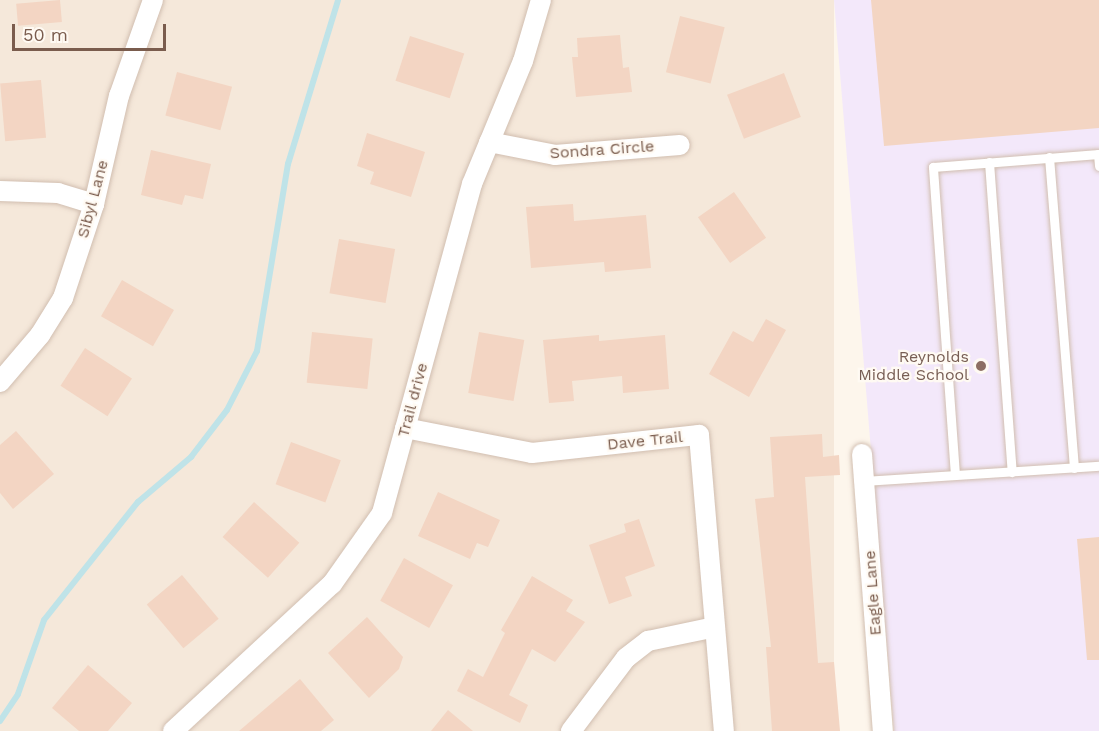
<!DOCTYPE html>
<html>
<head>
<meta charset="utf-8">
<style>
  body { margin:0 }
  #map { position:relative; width:1099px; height:731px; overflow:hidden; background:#fdf6ec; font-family:"Work Sans",sans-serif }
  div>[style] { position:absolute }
  .residential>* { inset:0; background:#f5e8da; transform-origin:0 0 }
  .education>* { inset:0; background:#f3e8fa }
  .stream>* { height:6px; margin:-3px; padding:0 3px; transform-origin:3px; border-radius:3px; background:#bfe3e8 }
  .building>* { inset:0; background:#f3d5c3; transform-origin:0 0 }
  .roads { filter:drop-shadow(0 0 2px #d1beb0) drop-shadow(0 0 2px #d1beb0) }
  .lane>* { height:9px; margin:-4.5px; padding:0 4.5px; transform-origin:4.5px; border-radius:4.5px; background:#fff }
  .street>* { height:20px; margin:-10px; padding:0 10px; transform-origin:10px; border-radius:10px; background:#fff }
  .dots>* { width:16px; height:16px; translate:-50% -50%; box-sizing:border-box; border:3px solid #fffaf3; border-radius:50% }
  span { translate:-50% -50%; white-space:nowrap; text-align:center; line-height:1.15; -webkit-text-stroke:4.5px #fffaf3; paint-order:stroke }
  .street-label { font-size:16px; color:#7a5c4d }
  .education-label { font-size:16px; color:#785e54 }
  .right { translate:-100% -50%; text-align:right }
  .scale { position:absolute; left:12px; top:24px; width:154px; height:27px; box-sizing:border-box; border:3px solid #7a5c4d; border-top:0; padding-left:8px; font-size:18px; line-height:21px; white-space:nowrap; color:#7a5c4d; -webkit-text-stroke:4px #fffaf3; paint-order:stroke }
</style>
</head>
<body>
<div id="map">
  <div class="residential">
    <i style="left:0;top:0;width:834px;height:731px"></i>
  </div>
  <div class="education">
    <i style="clip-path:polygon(834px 0,1099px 0,1099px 731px,894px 731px)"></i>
  </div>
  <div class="stream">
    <i style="left:0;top:721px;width:32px;rotate:-56deg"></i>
    <i style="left:18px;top:694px;width:78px;rotate:-70.6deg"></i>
    <i style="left:44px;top:620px;width:151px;rotate:-51.5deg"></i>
    <i style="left:138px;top:502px;width:70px;rotate:-40.3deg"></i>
    <i style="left:191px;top:457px;width:59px;rotate:-52.5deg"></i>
    <i style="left:227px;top:410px;width:66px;rotate:-63deg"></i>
    <i style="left:257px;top:351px;width:190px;rotate:-80.6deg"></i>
    <i style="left:288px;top:164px;width:171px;rotate:-73deg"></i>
  </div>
  <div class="building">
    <i style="left:60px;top:0;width:22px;height:44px;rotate:85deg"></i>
    <i style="clip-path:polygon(871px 0,1099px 0,1099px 128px,884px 146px)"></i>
    <i style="left:680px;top:16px;width:46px;height:58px;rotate:14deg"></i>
    <i style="clip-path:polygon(620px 35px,623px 68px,629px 67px,632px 92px,576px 97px,572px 57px,578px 57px,577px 38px)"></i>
    <i style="left:410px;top:36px;width:57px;height:47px;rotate:18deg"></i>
    <i style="left:177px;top:72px;width:57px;height:45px;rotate:15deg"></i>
    <i style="left:784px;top:73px;width:47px;height:61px;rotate:69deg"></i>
    <i style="left:41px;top:80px;width:58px;height:41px;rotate:85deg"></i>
    <i style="clip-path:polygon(367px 133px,425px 152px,411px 197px,370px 184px,374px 172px,357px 166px)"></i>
    <i style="clip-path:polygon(151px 150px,211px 164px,203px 199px,185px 195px,182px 205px,141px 195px)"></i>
    <i style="left:734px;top:192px;width:56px;height:44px;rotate:55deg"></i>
    <i style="clip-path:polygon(573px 204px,574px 221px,646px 215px,651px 268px,605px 272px,604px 262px,531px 268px,526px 207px)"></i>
    <i style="left:339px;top:239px;width:57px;height:55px;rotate:10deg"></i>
    <i style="left:122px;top:280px;width:60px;height:42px;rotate:30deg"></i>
    <i style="clip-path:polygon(766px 319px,786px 330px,749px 397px,709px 374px,733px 331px,753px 342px)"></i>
    <i style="left:312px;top:332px;width:61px;height:51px;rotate:6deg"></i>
    <i style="left:479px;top:332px;width:46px;height:62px;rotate:10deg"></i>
    <i style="clip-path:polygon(599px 335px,599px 341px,665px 335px,669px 389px,623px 393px,622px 376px,572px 381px,574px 401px,549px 403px,543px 340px)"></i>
    <i style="left:85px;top:348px;width:56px;height:45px;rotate:33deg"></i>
    <i style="clip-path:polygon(16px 431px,54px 474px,13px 509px,0 493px,0 445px)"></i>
    <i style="clip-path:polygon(822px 434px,823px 457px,839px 455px,840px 475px,805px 477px,818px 663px,834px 662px,840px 731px,772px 731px,766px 647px,771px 647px,755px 499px,774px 497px,770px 437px)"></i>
    <i style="left:291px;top:442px;width:53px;height:45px;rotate:20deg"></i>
    <i style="clip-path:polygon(438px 492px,500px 520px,488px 547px,477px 543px,470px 559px,418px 536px)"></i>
    <i style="left:254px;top:502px;width:61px;height:47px;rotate:42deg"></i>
    <i style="clip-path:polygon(639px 519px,655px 566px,625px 577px,632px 596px,609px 604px,589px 545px,626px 532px,624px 524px)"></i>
    <i style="clip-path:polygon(1099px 537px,1099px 660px,1087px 660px,1077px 539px)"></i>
    <i style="left:404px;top:558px;width:56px;height:49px;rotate:29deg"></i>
    <i style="left:182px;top:575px;width:57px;height:46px;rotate:50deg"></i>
    <i style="clip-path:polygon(532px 576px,573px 600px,566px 611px,585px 622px,555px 662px,532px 649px,509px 695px,528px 705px,520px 723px,457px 691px,468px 669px,483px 677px,505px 633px,501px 630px)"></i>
    <i style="clip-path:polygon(367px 617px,403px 657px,399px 669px,369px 698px,328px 653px)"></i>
    <i style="clip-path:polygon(88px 665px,132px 703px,108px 731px,79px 731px,52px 708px)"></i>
    <i style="clip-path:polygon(300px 679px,334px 720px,321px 731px,239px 731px)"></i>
    <i style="clip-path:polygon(448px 710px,473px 731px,431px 731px)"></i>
  </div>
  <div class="roads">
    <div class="lane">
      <i style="left:1049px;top:157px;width:312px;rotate:85.4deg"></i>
      <i style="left:989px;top:162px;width:311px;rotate:85.8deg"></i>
      <i style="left:955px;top:475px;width:309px;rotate:-94.1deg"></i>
      <i style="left:933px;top:167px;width:166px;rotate:-4.5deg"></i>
      <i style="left:1098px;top:154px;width:12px;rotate:85deg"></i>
      <i style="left:864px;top:481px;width:235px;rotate:-3.7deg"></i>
    </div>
    <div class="street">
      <i style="left:489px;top:142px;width:67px;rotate:11.1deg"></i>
      <i style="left:555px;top:155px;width:125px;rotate:-4.6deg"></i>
      <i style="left:0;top:191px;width:58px;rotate:2deg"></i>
      <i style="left:58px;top:193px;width:38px;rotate:17deg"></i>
      <i style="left:0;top:382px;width:62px;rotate:-49.6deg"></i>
      <i style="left:40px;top:335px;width:44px;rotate:-58.1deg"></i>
      <i style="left:63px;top:298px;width:99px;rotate:-71.7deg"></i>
      <i style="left:94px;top:204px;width:111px;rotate:-77deg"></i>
      <i style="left:119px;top:96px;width:102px;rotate:-70.5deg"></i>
      <i style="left:405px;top:428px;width:129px;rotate:11.1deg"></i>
      <i style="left:532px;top:453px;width:168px;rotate:-6.2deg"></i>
      <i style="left:699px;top:435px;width:297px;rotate:85.2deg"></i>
      <i style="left:862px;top:454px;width:278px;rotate:85.7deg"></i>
      <i style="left:173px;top:731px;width:217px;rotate:-42.8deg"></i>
      <i style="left:332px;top:584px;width:87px;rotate:-54.8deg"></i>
      <i style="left:382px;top:513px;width:341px;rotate:-74.7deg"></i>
      <i style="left:472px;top:184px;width:133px;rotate:-67.5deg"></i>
      <i style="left:523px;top:61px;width:64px;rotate:-73.6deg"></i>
      <i style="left:571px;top:731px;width:91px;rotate:-53deg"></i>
      <i style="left:626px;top:658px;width:28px;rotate:-38deg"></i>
      <i style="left:648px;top:641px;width:68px;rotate:-11.8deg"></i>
    </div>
  </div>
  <div class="dots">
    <i style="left:981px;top:366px;background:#8d6e63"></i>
  </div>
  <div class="street-label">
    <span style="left:602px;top:150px;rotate:-4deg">Sondra Circle</span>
    <span style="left:93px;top:199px;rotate:-75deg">Sibyl Lane</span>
    <span style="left:413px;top:400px;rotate:-75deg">Trail drive</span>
    <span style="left:645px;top:441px;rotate:-6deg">Dave Trail</span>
    <span style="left:873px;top:593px;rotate:-94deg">Eagle Lane</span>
  </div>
  <div class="education-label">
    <span class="right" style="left:969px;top:366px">Reynolds<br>Middle School</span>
  </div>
  <div class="scale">50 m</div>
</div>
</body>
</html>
